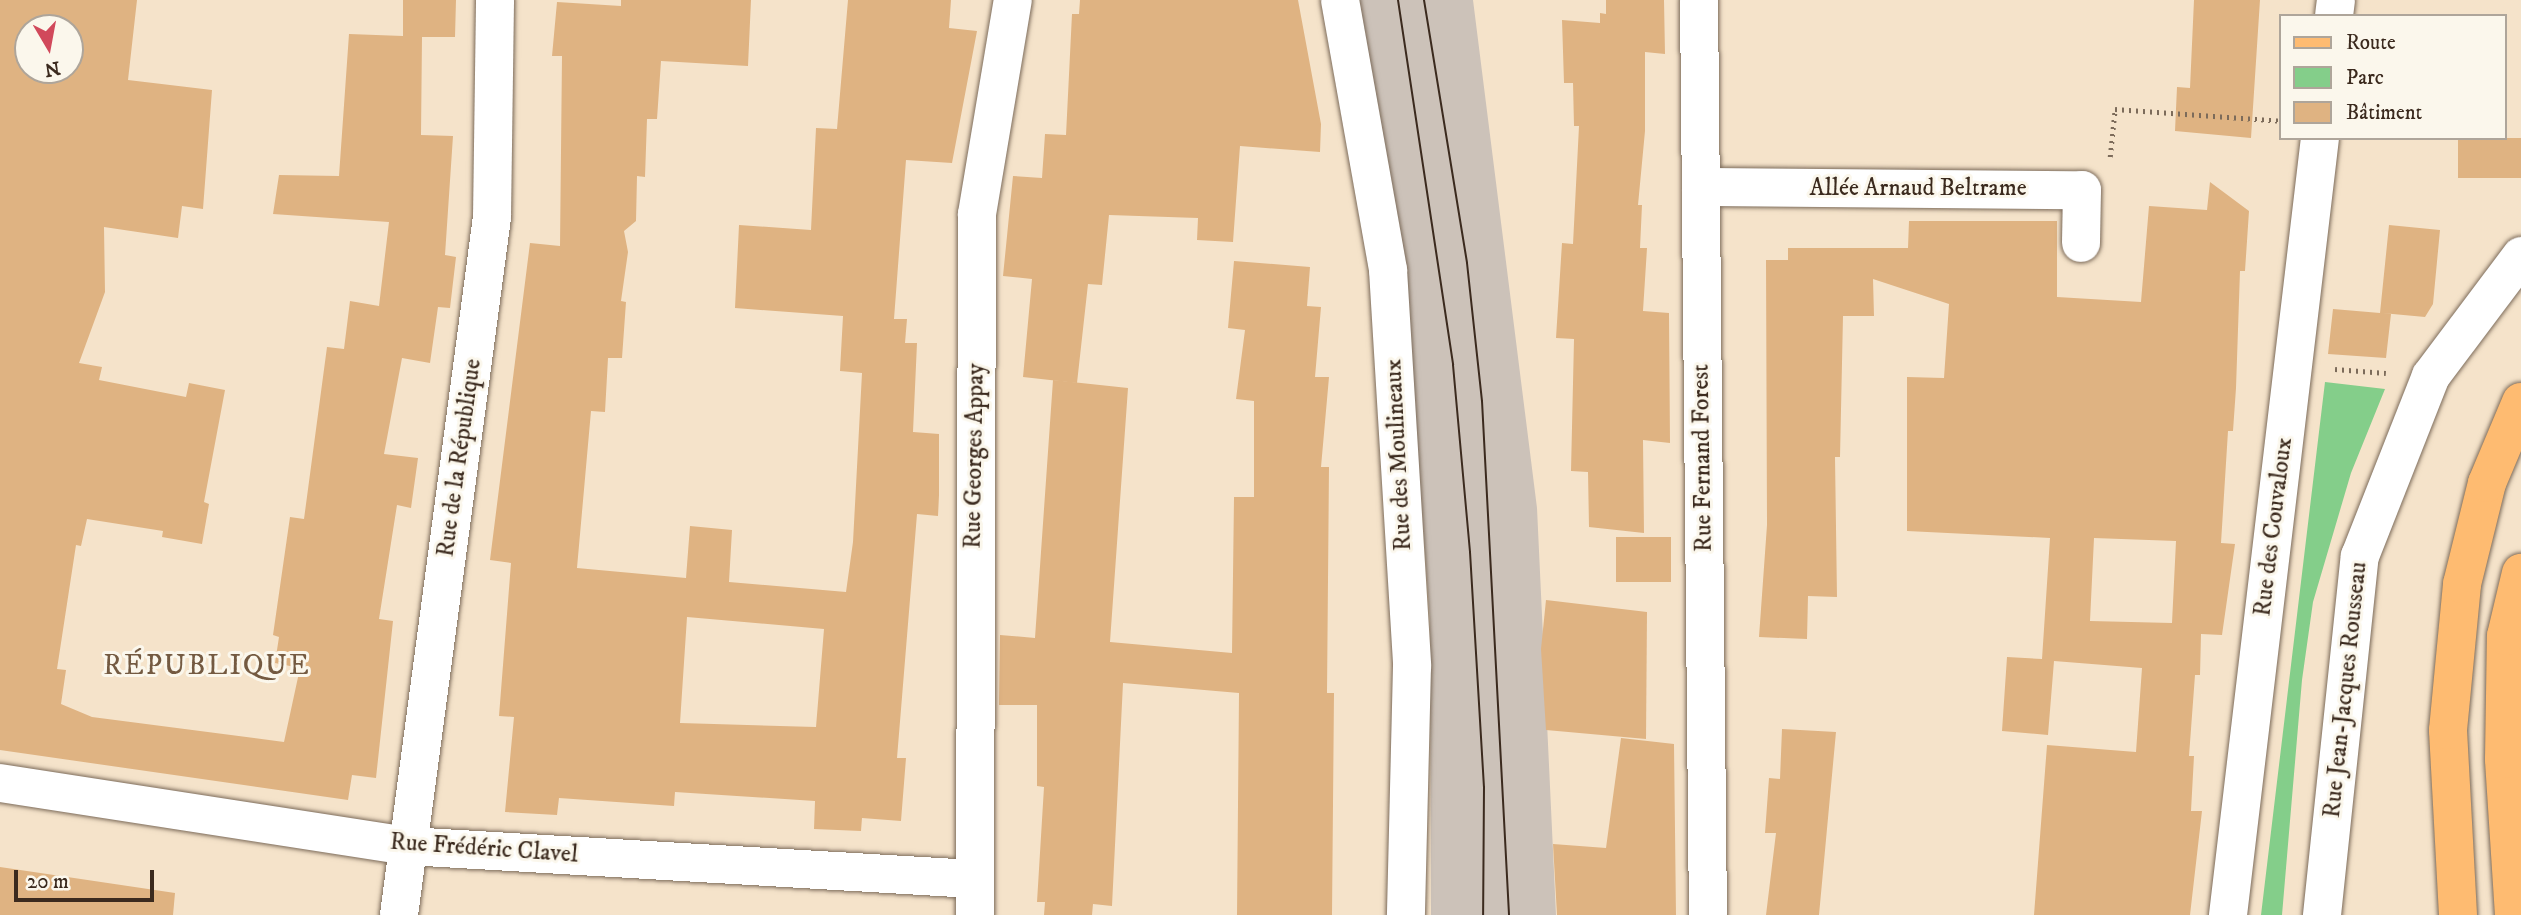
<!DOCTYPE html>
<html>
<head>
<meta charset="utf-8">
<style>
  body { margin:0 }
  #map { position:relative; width:2521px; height:915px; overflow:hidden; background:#f5e3ca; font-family:"IM FELL DW Pica",serif }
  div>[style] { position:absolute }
  .industrial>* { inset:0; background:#ccc2b9 }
  .green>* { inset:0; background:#84ce8a }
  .building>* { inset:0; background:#dfb382; transform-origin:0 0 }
  .path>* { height:4.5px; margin-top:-2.25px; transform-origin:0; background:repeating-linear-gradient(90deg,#7c6b5a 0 2px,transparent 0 7px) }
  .roads { filter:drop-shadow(0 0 2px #7c6b5a) drop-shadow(0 0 2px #7c6b5a) }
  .minor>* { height:38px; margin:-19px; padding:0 19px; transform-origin:19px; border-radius:19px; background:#fff }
  .major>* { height:38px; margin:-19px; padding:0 19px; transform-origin:19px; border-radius:19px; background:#febb71 }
  .tram>* { height:2px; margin:-1px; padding:0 1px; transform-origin:1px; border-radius:1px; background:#3b2a1e }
  span { translate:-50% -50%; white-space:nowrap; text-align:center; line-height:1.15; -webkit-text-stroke:6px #fbf7ec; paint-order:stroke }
  .street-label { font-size:24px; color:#3b2a1e }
  .quarter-label { font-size:28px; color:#745a41; letter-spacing:2px }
  .legend { position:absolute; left:2279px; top:14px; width:228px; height:126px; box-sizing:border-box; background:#fbf7ec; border:2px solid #aea59a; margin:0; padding:9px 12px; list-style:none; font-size:21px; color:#3b2a1e }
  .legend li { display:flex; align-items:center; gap:14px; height:35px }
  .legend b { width:35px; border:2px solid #aea59a }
  .north { position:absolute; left:14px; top:14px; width:70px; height:70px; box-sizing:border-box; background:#fbf7ec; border:2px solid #aea59a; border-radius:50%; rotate:170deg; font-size:19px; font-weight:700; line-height:28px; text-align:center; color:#3b2a1e }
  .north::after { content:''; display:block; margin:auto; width:24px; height:32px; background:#d1495b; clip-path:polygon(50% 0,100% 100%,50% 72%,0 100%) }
  .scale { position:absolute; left:14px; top:870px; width:140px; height:32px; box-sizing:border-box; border:4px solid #3b2a1e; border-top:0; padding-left:9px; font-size:21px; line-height:24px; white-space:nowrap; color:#3b2a1e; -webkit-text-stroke:5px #fbf7ec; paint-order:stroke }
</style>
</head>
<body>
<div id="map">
  <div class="industrial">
    <i style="clip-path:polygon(1353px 0,1473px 0,1537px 508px,1556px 915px,1431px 915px,1430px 620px,1403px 258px)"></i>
  </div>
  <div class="green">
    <i style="clip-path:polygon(2325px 382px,2385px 389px,2351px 473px,2313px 602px,2302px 680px,2282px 915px,2261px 915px)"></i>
  </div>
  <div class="building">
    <i style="clip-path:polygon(evenodd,0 0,137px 0,128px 80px,212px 90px,203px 209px,182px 206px,178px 238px,104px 227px,105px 292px,79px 363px,102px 367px,99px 380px,186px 397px,189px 383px,225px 390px,204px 502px,209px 504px,202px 544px,162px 537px,163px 531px,87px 519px,81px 546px,76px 545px,57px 669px,66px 670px,61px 704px,92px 717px,284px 742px,300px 668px,275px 663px,279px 637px,273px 635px,290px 517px,304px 519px,327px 347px,344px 349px,350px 301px,379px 306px,389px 222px,273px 214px,279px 175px,339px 176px,349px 34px,403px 36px,403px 0,456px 0,455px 37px,422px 37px,421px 135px,453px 136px,445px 255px,456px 257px,450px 308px,438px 307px,430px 363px,402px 358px,384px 454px,418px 458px,411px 508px,397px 505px,379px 619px,393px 621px,376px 778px,352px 775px,348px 800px,0 750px,0 0,28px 28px,70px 28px,70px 70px,28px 70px,28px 28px)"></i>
    <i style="clip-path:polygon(evenodd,621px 0,751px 0,748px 66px,661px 61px,657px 119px,647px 119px,645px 177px,637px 176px,636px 221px,624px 231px,628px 252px,621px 301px,626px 302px,622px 358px,608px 358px,605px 412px,591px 411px,577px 568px,686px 578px,690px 526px,732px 530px,729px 582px,846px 592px,853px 542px,862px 373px,840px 371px,843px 316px,735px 308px,739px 225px,811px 230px,816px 128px,837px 129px,848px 0,951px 0,949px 28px,977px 31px,952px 163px,906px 160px,894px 319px,907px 319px,905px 343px,917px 343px,913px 432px,939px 434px,939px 495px,938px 516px,917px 514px,897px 758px,906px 758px,901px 821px,862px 818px,861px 831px,814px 829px,815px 801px,675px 792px,674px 806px,559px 798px,557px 815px,505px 812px,514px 717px,499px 716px,511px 563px,490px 560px,530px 243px,560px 246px,562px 56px,552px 56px,557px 2px,621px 6px,621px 0,687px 617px,824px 629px,816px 727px,680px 723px,687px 617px)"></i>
    <i style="clip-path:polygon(1080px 0,1298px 0,1321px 124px,1320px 152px,1240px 146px,1233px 242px,1197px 240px,1198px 218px,1109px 215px,1102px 285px,1088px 284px,1077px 383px,1023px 377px,1032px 279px,1003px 276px,1013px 176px,1042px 178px,1045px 134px,1066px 135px,1072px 14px,1079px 14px)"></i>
    <i style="clip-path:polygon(1606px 0,1664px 0,1665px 54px,1645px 52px,1645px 131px,1638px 205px,1642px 205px,1640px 248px,1647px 248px,1643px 311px,1669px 313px,1670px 443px,1643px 440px,1644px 533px,1589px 527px,1588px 472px,1571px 471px,1574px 339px,1556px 338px,1562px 243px,1573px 244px,1579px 126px,1574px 126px,1573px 83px,1564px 83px,1562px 20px,1600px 23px,1600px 13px,1606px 14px)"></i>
    <i style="clip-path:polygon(2194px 0,2260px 0,2251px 138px,2175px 131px,2177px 87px,2190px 88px)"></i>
    <i style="left:2458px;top:138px;width:63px;height:40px"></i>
    <i style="clip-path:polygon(evenodd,2210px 182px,2249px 211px,2245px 271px,2240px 271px,2236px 388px,2233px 431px,2228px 431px,2221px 543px,2235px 544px,2222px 635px,2201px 634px,2200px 675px,2195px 675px,2189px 756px,2194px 756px,2191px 811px,2202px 811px,2190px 915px,2034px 915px,2047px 745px,2136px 752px,2142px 668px,2054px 661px,2048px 735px,2002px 731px,2007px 657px,2042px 659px,2050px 538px,1907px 531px,1907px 377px,1944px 378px,1949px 304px,1873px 279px,1874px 316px,1843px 316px,1840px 457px,1835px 457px,1837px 597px,1808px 596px,1807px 639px,1759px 637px,1767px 525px,1766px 260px,1788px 260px,1788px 248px,1908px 248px,1909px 221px,2057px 221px,2057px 297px,2141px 302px,2149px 206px,2207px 210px,2210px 182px,2094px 538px,2176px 541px,2172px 623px,2090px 621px,2094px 538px)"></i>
    <i style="clip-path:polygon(2389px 225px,2440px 230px,2433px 304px,2425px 317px,2382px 313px,2391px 314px,2386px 358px,2328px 354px,2333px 309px,2380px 313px)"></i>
    <i style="clip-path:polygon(1234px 261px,1310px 267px,1307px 306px,1321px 307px,1315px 377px,1329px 377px,1321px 467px,1329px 467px,1327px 693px,1334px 693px,1332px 915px,1237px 915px,1239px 693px,1123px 683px,1112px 906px,1093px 904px,1092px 915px,1044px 915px,1045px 902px,1037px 902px,1044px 787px,1037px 786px,1037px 705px,999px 705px,1000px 635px,1035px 638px,1053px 380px,1128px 388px,1110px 642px,1232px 653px,1234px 497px,1254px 497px,1254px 401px,1236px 399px,1245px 330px,1228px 328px)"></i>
    <i style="left:1616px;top:537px;width:55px;height:45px"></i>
    <i style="clip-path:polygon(1546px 600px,1647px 612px,1646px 739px,1546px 730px,1541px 649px)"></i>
    <i style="clip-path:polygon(1782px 729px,1836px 732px,1819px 915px,1766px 915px,1776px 833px,1765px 833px,1769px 778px,1780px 779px)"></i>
    <i style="clip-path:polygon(1621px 738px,1674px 744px,1676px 915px,1557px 915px,1553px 844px,1606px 848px)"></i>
    <i style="clip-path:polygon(0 867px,175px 893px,173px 915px,0 915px)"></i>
  </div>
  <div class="path">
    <i style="left:2110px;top:157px;width:48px;rotate:-84.1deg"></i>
    <i style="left:2115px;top:109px;width:166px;rotate:4.1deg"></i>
    <i style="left:2335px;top:369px;width:51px;rotate:4.5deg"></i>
  </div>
  <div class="roads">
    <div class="minor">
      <i style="left:1340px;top:0;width:274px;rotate:79.9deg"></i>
      <i style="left:1388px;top:270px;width:397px;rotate:86.5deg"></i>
      <i style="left:1412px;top:666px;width:249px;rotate:91.4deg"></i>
      <i style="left:1699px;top:0;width:915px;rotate:89.44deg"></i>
      <i style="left:2334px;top:16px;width:16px;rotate:-83deg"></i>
      <i style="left:1701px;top:187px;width:381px;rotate:0.5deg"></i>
      <i style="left:2082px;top:190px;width:53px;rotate:91.1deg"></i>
      <i style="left:0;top:783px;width:413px;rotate:8.8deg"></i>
      <i style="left:408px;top:846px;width:566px;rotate:3.34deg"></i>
      <i style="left:399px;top:915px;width:704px;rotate:-82.41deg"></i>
      <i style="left:492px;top:217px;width:217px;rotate:-89.2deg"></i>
      <i style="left:975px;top:915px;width:701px;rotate:-89.84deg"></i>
      <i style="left:977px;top:214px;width:217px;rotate:-80.5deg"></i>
      <i style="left:2228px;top:915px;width:782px;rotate:-83.25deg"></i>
      <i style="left:2322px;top:915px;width:361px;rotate:-84deg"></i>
      <i style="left:2360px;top:556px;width:193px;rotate:-68.5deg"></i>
      <i style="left:2431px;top:376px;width:150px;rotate:-53.1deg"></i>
    </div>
    <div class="major">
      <i style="left:2458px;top:915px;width:185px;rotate:-93.1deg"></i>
      <i style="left:2448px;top:730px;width:147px;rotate:-84.5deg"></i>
      <i style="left:2462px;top:584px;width:104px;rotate:-76.1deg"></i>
      <i style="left:2487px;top:483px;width:88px;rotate:-67.2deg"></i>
      <i style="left:2514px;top:915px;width:156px;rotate:-93.7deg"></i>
      <i style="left:2504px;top:759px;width:123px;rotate:-89.1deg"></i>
      <i style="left:2506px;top:636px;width:65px;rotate:-76.6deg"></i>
    </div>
  </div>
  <div class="tram">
    <i style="left:1398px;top:0;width:369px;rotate:81.4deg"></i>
    <i style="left:1453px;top:365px;width:188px;rotate:84.8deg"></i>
    <i style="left:1470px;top:552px;width:235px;rotate:86.6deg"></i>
    <i style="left:1484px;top:787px;width:128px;rotate:90.4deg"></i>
    <i style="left:1424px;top:0;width:266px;rotate:80.7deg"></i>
    <i style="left:1467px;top:263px;width:139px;rotate:83.8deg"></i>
    <i style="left:1482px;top:401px;width:515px;rotate:86.99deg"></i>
  </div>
  <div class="street-label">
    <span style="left:1918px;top:189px">Allée Arnaud Beltrame</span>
    <span style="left:1399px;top:455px;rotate:-93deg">Rue des Moulineaux</span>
    <span style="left:975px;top:456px;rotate:-89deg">Rue Georges Appay</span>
    <span style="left:460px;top:458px;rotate:-82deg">Rue de la République</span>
    <span style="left:1703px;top:458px;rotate:-91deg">Rue Fernand Forest</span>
    <span style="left:2274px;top:527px;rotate:-83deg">Rue des Couvaloux</span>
    <span style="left:2346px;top:690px;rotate:-84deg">Rue Jean-Jacques Rousseau</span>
    <span style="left:484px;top:849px;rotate:4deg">Rue Frédéric Clavel</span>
  </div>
  <div class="quarter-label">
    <span style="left:207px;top:666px">RÉPUBLIQUE</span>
  </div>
  <ul class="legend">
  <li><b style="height:9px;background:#febb71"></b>Route</li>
  <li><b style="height:19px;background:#84ce8a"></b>Parc</li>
  <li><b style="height:19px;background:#dfb382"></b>Bâtiment</li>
  </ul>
  <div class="north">N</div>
  <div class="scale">20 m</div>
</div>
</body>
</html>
